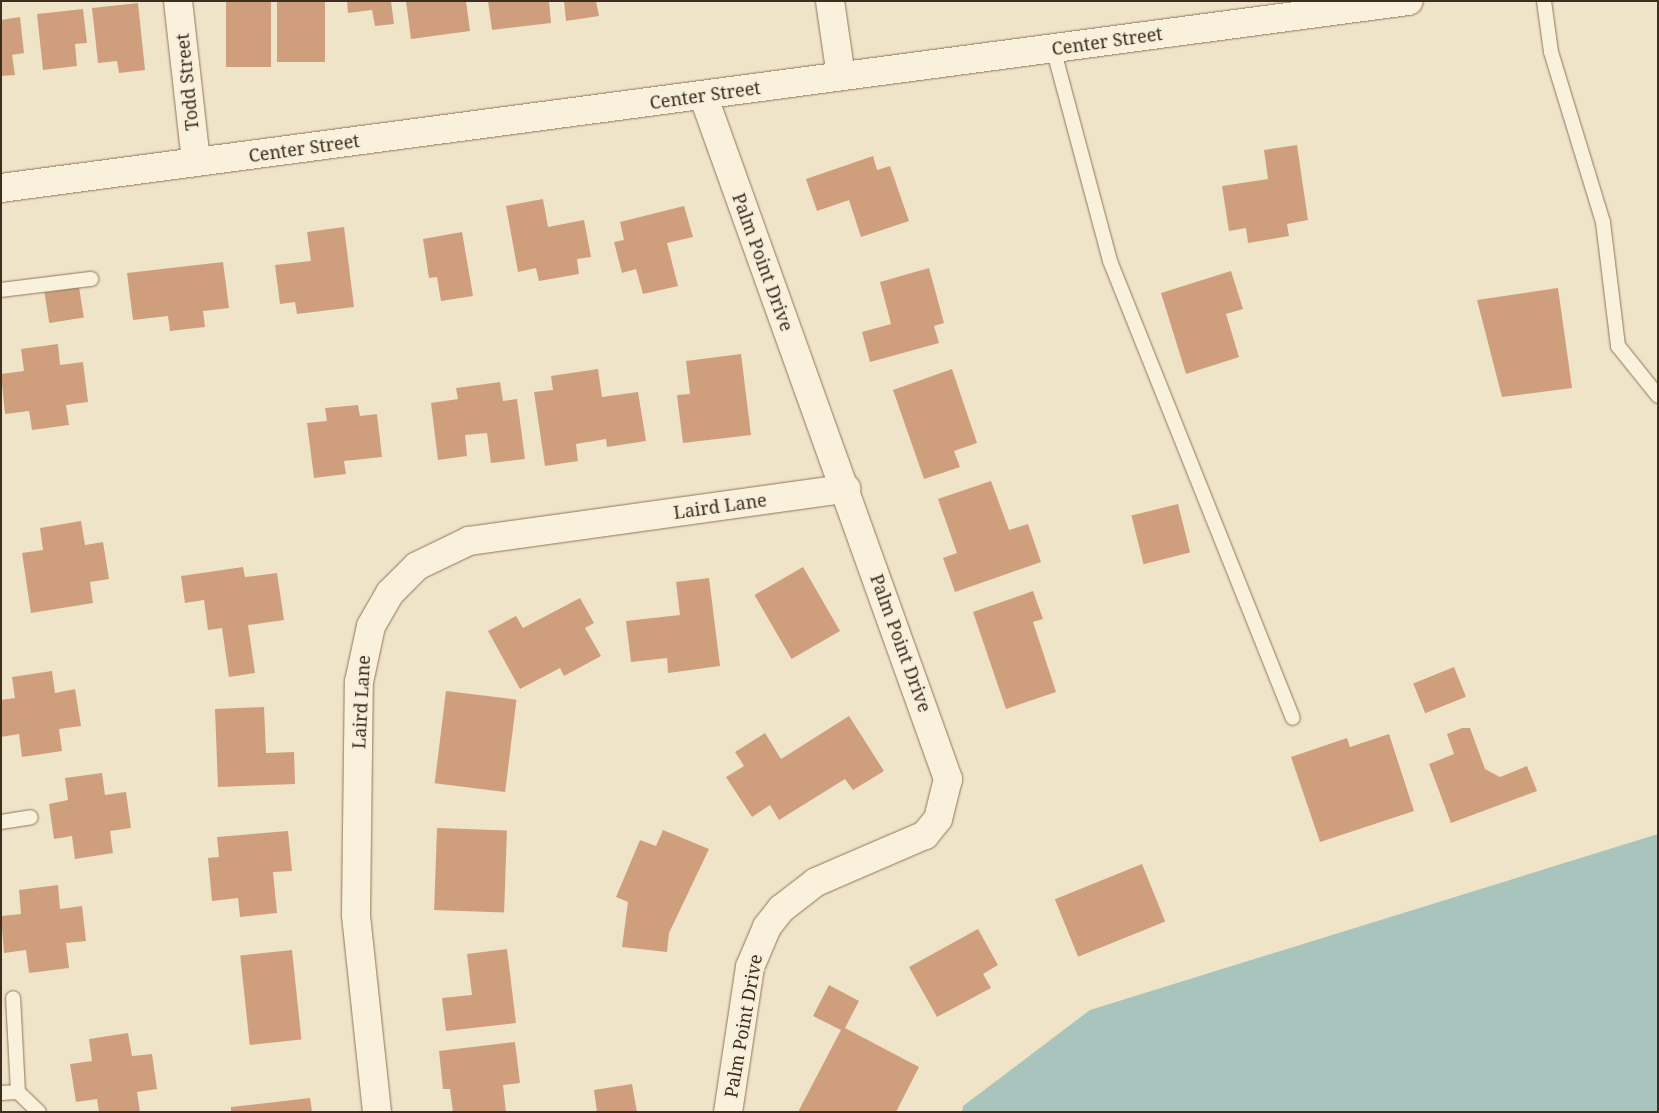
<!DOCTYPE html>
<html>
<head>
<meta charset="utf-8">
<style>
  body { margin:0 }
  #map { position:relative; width:1659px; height:1113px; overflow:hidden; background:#f0e4c8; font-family:"Noto Serif",serif }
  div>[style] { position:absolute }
  .water>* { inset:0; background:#a9c4bc }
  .building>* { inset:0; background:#cf9f7d; transform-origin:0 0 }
  .roads { filter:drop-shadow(0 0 1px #8d765c) drop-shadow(0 0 1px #8d765c) }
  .lane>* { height:14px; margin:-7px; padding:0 7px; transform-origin:7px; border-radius:7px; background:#faf1dc }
  .street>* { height:28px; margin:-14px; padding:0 14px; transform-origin:14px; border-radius:14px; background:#faf1dc }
  .secondary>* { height:28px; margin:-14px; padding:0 14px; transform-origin:14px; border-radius:14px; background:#faf1dc }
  span { translate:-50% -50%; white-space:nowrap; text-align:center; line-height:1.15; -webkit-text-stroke:4px #f7eed8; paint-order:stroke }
  .street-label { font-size:18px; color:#3d2e20 }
  .frame { position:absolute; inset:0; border:2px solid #3d2e20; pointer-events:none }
</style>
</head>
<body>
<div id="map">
  <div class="water">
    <i style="clip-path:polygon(1658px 834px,1658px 1112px,962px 1112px,963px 1106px,1090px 1010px)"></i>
  </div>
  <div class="building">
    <i style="left:226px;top:1px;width:45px;height:66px"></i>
    <i style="left:277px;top:1px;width:48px;height:61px"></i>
    <i style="clip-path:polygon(347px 1px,391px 1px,394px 24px,375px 26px,372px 10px,348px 13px)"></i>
    <i style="clip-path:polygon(406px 1px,466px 1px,470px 31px,411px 39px)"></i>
    <i style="clip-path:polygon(488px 1px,549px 1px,551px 23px,492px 30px)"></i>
    <i style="clip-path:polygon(564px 1px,596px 1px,599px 16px,566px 21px)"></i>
    <i style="clip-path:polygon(138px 3px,145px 70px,119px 73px,117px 61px,98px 63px,92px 8px)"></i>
    <i style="clip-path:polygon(83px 9px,87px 43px,75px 44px,77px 66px,43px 70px,37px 14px)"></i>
    <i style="clip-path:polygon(20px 17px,24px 53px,12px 55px,15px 75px,1px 76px,1px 20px)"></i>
    <i style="clip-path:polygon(1297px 145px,1308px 220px,1287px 224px,1289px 236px,1248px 243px,1246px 228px,1229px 231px,1222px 186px,1268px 179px,1264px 150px)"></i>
    <i style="clip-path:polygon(873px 156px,877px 170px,890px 166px,909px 221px,861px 237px,849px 200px,817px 211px,806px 179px)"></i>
    <i style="clip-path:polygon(543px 199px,548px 227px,584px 220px,591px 257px,577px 259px,579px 274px,539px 281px,536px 268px,518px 272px,506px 206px)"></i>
    <i style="clip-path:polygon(684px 206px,693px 237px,667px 243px,678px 286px,643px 294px,636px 269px,622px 273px,614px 242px,624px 240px,620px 222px)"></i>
    <i style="clip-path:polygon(344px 227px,354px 307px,297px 314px,295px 302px,280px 304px,275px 265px,311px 261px,307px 232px)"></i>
    <i style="clip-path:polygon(462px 232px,473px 296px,441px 301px,437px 277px,429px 278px,423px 239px)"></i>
    <i style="clip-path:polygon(223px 262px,229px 308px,203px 311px,205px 327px,170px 331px,168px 316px,133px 320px,127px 273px)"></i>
    <i style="clip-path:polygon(929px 268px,944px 323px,934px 326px,939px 343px,870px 362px,862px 332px,891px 324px,880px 282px)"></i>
    <i style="clip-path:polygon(1231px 271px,1243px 309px,1226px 314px,1239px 357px,1186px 374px,1161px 293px)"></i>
    <i style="left:79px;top:287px;width:31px;height:35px;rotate:81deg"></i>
    <i style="clip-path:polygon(1558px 288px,1572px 388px,1502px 397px,1477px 300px)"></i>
    <i style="clip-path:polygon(58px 344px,60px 365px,83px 362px,88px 402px,66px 405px,69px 425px,32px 430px,29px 411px,5px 414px,1px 374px,24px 371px,21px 349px)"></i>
    <i style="clip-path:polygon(741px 354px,751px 435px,683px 443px,677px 395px,690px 394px,686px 361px)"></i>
    <i style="clip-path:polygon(598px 369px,602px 397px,638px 392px,646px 441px,607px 447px,606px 439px,576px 444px,578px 461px,545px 466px,534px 392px,553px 390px,551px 376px)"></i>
    <i style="clip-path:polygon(952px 369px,977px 443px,954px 451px,960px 467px,924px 479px,893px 390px)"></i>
    <i style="clip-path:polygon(500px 382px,503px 401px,517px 399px,525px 459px,491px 463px,487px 433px,465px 435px,467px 456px,438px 460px,431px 403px,458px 399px,456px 388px)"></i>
    <i style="clip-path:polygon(358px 405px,360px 416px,377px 414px,382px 457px,344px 461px,346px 474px,314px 478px,307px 423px,327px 421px,325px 408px)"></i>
    <i style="clip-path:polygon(991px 481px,1009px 530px,1028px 524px,1041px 562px,955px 592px,943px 558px,957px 553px,938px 499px)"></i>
    <i style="left:1178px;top:504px;width:50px;height:48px;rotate:76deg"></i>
    <i style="clip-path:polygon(81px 521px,85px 545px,103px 542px,109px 579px,90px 582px,93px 603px,31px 613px,22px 553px,43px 550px,40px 528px)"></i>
    <i style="clip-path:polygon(243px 567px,245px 577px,277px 573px,284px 620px,248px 625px,255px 673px,229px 677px,222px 628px,208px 630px,204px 600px,185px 603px,181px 576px)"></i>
    <i style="left:803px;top:567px;width:74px;height:56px;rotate:60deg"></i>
    <i style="clip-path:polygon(709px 578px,720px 666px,668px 673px,667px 658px,631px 662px,626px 621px,680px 615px,676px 582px)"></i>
    <i style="clip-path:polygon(1033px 591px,1043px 619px,1033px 622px,1056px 692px,1006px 709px,973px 612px)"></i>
    <i style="clip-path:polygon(580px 598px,594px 623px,585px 628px,601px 656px,564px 676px,560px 668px,520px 689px,488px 631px,516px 616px,523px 628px)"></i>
    <i style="left:1454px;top:667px;width:32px;height:44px;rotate:68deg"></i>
    <i style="clip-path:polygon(52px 671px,55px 693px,75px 689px,81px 726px,59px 729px,62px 751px,22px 757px,19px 734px,1px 737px,1px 700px,15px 698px,12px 677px)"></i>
    <i style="left:446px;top:691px;width:71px;height:93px;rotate:7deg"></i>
    <i style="clip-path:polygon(264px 707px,266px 753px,294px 752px,295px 784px,218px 787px,215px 709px)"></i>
    <i style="clip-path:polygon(849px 716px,884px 771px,853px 790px,845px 779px,779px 820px,770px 805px,752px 817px,726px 777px,744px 766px,735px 752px,765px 733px,781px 759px)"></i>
    <i style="clip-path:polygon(1462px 728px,1470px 728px,1485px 769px,1500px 777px,1527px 766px,1537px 791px,1451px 823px,1429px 764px,1454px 754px,1447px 734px)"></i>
    <i style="clip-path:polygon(1389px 734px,1414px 811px,1320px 842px,1291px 757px,1347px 738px,1350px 747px)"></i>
    <i style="clip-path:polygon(102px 773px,105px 795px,126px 792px,131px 828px,110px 831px,113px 853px,75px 859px,72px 836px,54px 839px,49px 804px,68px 800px,65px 778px)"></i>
    <i style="left:437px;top:828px;width:70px;height:82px;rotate:2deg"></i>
    <i style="clip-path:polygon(663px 830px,709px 849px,669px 933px,667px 952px,622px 947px,628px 902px,616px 897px,640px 840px,656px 846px)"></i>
    <i style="clip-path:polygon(288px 831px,292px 871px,273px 872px,277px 913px,240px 917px,238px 898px,212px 901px,208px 858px,219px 857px,217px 837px)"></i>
    <i style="left:1142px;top:864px;width:62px;height:94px;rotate:68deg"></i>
    <i style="clip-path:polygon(58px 885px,60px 909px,82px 906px,86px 941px,66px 943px,69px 968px,29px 973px,26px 950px,4px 953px,1px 916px,21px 914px,19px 890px)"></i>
    <i style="clip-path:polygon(978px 929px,998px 965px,983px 974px,991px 988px,937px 1017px,909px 967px)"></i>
    <i style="clip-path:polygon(507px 949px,516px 1023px,446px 1031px,442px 998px,472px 995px,467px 954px)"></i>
    <i style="left:292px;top:950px;width:90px;height:52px;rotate:84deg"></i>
    <i style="clip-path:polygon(829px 985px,859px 1001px,845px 1028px,919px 1067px,896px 1112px,798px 1112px,841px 1030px,813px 1016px)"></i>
    <i style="clip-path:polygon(128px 1033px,132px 1056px,152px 1054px,157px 1089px,137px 1092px,140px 1112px,99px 1112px,97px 1099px,76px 1102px,70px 1064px,92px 1061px,89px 1039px)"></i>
    <i style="clip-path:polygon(515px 1042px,520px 1083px,503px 1085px,506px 1112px,453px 1112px,450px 1089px,443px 1089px,439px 1051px)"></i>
    <i style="clip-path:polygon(632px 1084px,637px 1112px,597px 1112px,594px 1090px)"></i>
    <i style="clip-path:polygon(310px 1098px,312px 1112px,231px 1112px,231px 1107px)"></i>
  </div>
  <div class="roads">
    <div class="lane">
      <i style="left:1544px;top:1px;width:51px;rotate:82.2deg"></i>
      <i style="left:1551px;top:52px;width:178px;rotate:73deg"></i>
      <i style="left:1603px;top:222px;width:125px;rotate:83.1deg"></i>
      <i style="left:1618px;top:346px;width:64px;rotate:51.3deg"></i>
      <i style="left:1053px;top:48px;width:220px;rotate:75deg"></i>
      <i style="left:1110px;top:261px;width:492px;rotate:68.2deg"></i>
      <i style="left:1px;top:290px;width:91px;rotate:-7deg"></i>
      <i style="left:1px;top:822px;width:30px;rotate:-9deg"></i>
      <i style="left:18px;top:1092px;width:29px;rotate:44deg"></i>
      <i style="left:1px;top:1093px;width:17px;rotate:-3deg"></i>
      <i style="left:18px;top:1092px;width:94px;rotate:-93deg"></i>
    </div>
    <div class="street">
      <i style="left:178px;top:1px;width:162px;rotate:83.6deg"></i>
      <i style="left:830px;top:1px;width:76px;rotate:81.7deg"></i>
      <i style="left:703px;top:95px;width:727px;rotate:70.29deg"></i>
      <i style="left:948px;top:779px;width:41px;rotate:104deg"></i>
      <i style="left:938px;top:819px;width:21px;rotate:129deg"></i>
      <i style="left:925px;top:835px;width:119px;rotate:156.7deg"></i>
      <i style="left:816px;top:882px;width:44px;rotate:142.4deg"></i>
      <i style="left:781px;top:909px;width:23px;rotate:128deg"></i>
      <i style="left:767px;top:927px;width:43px;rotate:113deg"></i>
      <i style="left:750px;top:967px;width:147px;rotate:98.6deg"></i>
      <i style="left:377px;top:1112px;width:199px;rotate:-96.1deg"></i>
      <i style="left:356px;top:914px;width:232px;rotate:-89.3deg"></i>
      <i style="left:359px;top:682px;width:57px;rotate:-77.9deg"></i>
      <i style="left:371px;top:626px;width:38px;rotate:-60deg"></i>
      <i style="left:390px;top:593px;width:38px;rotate:-45deg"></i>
      <i style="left:417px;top:566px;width:58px;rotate:-25.7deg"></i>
      <i style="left:469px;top:541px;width:381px;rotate:-7.9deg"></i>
    </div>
    <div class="secondary">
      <i style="left:1px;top:188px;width:1420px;rotate:-7.57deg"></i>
    </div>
  </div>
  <div class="street-label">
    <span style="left:1107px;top:41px;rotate:-8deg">Center Street</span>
    <span style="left:187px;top:82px;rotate:-96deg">Todd Street</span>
    <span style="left:705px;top:95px;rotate:-8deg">Center Street</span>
    <span style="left:304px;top:148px;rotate:-8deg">Center Street</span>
    <span style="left:763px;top:262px;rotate:70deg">Palm Point Drive</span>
    <span style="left:720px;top:506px;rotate:-8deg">Laird Lane</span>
    <span style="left:901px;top:643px;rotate:70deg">Palm Point Drive</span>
    <span style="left:361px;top:702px;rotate:-87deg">Laird Lane</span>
    <span style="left:743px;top:1026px;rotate:-80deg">Palm Point Drive</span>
  </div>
  <div class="frame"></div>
</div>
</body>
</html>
